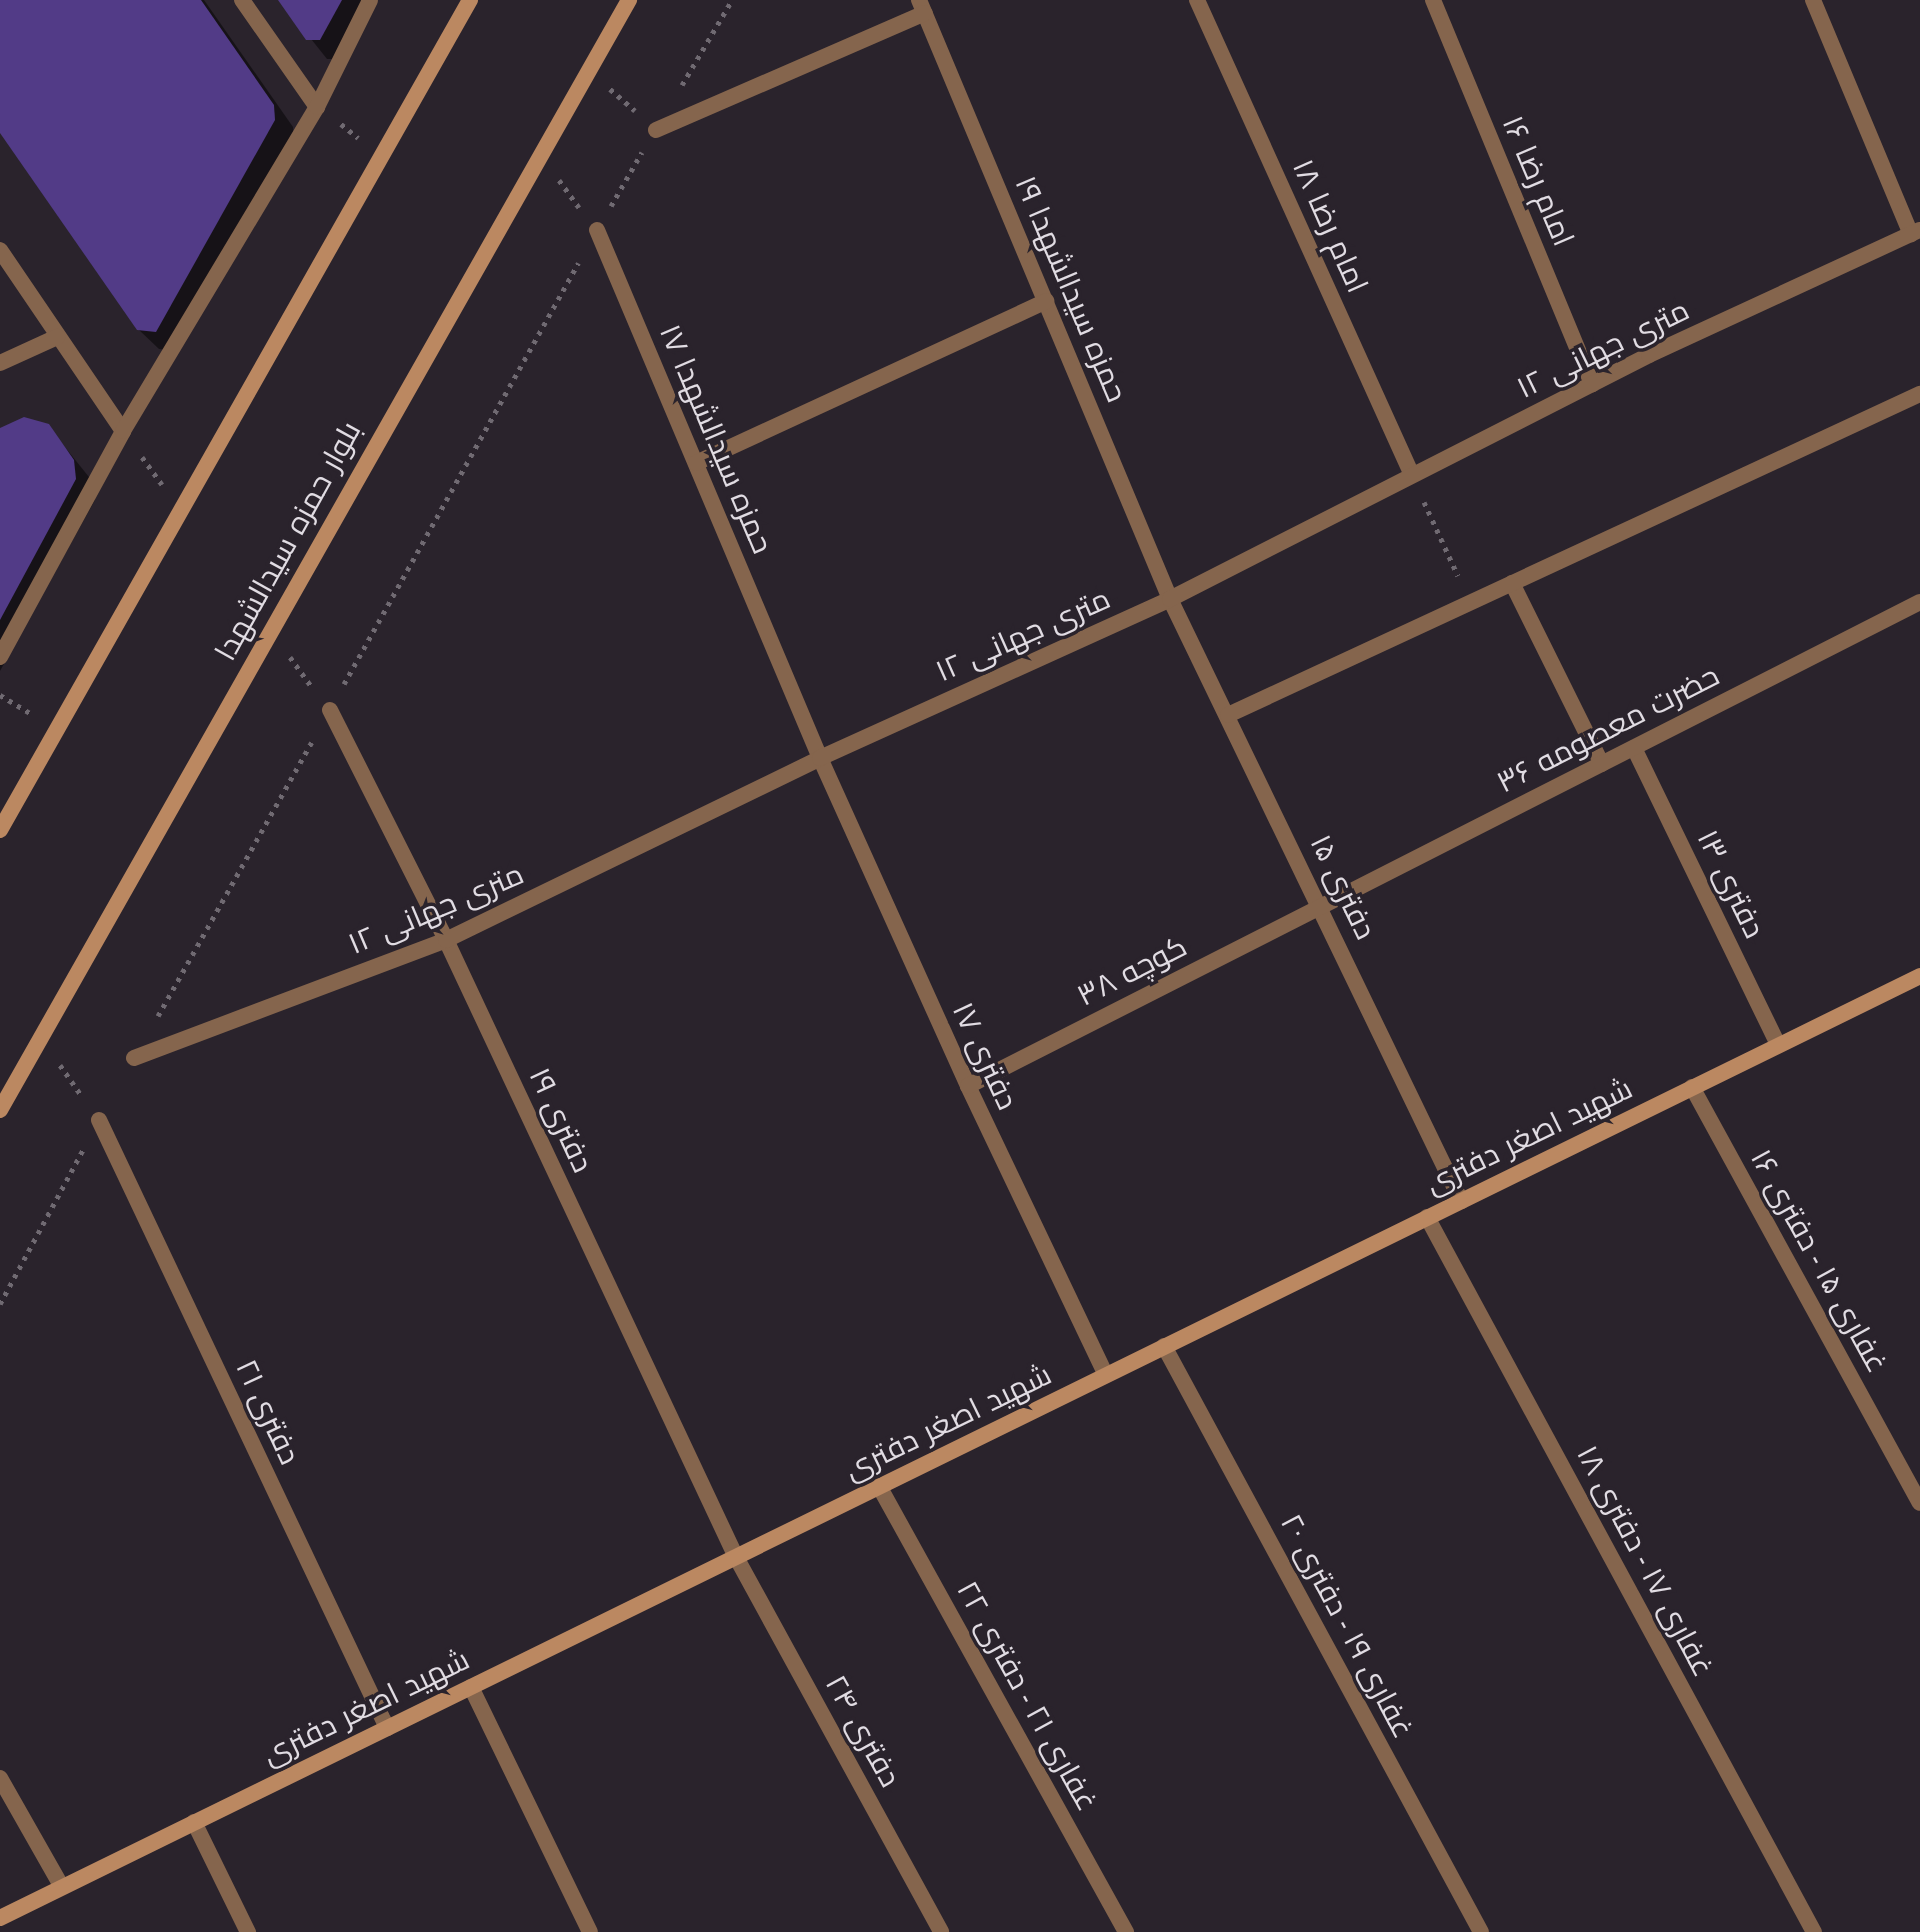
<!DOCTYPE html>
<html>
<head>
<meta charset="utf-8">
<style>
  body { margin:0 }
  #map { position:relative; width:1920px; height:1932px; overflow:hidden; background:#2a232c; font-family:Jost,Cairo,sans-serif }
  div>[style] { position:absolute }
  .shadow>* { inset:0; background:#0007 }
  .building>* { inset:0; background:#523b87 }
  .path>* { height:5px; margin-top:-2.5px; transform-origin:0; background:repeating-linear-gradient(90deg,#706a72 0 4px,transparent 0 10px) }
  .street>* { height:16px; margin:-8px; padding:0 8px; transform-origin:8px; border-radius:8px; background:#85654d }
  .secondary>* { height:16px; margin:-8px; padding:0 8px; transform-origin:8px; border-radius:8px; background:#bb8861 }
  span { translate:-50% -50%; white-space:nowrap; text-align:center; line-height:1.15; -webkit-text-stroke:7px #2a232c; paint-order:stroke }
  .street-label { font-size:30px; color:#e1dce3 }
</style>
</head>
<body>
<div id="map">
  <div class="shadow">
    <i style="clip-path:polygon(0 0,204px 0,293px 127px,294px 140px,176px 351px,159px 349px,138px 329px,0 129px)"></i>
    <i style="clip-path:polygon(280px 0,372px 0,340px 59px,327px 59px)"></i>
    <i style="clip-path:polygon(48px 426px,93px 482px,95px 500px,0 671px,0 431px)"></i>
  </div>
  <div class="building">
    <i style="clip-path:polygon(0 0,201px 0,274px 105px,275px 120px,156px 332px,137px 330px,0 133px)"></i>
    <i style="clip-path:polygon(278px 0,342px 0,320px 40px,306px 40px)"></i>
    <i style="clip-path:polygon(24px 417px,49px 424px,74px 460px,76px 479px,0 620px,0 428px)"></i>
  </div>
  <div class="path">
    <i style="left:682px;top:85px;width:99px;rotate:-59.5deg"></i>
    <i style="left:610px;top:89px;width:33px;rotate:41deg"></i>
    <i style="left:341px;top:124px;width:22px;rotate:39deg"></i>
    <i style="left:559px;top:180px;width:34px;rotate:54deg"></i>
    <i style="left:611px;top:206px;width:62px;rotate:-60.1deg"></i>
    <i style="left:142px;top:457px;width:34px;rotate:54deg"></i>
    <i style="left:1424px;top:502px;width:81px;rotate:65.3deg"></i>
    <i style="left:290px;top:657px;width:37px;rotate:54deg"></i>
    <i style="left:344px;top:684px;width:482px;rotate:-60.9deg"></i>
    <i style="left:0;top:695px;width:39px;rotate:31deg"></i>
    <i style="left:158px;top:1016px;width:314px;rotate:-60.7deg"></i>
    <i style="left:60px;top:1065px;width:38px;rotate:55deg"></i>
    <i style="left:0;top:1304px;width:175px;rotate:-61.7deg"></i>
  </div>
  <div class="street">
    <i style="left:242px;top:0;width:131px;rotate:55deg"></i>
    <i style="left:919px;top:0;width:649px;rotate:67.26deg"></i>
    <i style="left:1170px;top:599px;width:669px;rotate:64.2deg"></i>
    <i style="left:1197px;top:0;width:521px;rotate:65.65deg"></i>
    <i style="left:1433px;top:0;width:416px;rotate:67.5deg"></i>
    <i style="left:1813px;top:0;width:254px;rotate:67.3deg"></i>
    <i style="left:656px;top:130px;width:293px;rotate:-23.5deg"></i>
    <i style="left:597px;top:230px;width:573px;rotate:67.1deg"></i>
    <i style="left:820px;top:758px;width:360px;rotate:65.7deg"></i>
    <i style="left:968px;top:1086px;width:320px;rotate:64.5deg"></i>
    <i style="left:0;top:250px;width:219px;rotate:55.8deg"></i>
    <i style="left:0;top:363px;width:63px;rotate:-24.5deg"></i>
    <i style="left:696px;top:463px;width:386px;rotate:-24.8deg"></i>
    <i style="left:1512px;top:583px;width:202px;rotate:63.6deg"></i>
    <i style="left:0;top:657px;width:257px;rotate:-61.4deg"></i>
    <i style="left:123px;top:431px;width:378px;rotate:-59.1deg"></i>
    <i style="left:317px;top:107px;width:119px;rotate:-63.6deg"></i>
    <i style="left:330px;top:710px;width:258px;rotate:63.2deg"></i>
    <i style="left:446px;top:940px;width:682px;rotate:64.83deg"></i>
    <i style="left:736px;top:1557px;width:427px;rotate:61.3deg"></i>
    <i style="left:1228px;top:715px;width:763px;rotate:-24.89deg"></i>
    <i style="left:1634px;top:748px;width:330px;rotate:64.1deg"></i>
    <i style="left:134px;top:1058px;width:334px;rotate:-20.7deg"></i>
    <i style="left:446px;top:940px;width:416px;rotate:-25.9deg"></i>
    <i style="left:820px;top:758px;width:384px;rotate:-24.4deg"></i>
    <i style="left:1170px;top:599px;width:538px;rotate:-26.99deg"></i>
    <i style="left:1649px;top:355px;width:298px;rotate:-24.8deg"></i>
    <i style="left:968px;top:1086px;width:1068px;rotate:-26.95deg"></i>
    <i style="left:1692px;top:1087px;width:474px;rotate:61.3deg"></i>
    <i style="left:99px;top:1120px;width:673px;rotate:64.65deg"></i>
    <i style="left:1427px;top:1217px;width:813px;rotate:61.58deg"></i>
    <i style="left:1164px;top:1346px;width:666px;rotate:61.59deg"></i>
    <i style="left:879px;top:1486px;width:510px;rotate:61.02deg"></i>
    <i style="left:471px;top:1687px;width:272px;rotate:64.1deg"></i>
    <i style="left:0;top:1778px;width:125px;rotate:60.4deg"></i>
    <i style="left:194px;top:1822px;width:123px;rotate:63.9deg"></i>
  </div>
  <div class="secondary">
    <i style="left:0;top:830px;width:954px;rotate:-60.48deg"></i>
    <i style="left:0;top:1110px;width:1276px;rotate:-60.46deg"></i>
    <i style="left:0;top:1918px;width:2139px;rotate:-26.13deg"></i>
  </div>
  <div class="street-label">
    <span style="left:1538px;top:181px;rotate:67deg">امام رضا ۱۶</span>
    <span style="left:1330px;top:226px;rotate:66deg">امام رضا ۱۸</span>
    <span style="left:1071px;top:289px;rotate:67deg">حمزه سیدالشهدا ۱۹</span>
    <span style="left:1603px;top:349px;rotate:-26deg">۱۲ متری جهانی</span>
    <span style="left:716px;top:439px;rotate:67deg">حمزه سیدالشهدا ۱۷</span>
    <span style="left:288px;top:541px;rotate:-61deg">بلوار حمزه سیدالشهدا</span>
    <span style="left:1023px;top:635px;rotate:-24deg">۱۲ متری جهانی</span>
    <span style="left:1608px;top:729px;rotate:-27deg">حضرت معصومه ۳۶</span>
    <span style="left:1731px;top:884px;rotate:64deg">دفتری ۱۳</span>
    <span style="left:1343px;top:887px;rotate:64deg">دفتری ۱۵</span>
    <span style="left:436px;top:909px;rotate:-23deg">۱۲ متری جهانی</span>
    <span style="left:1132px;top:971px;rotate:-27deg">کوچه ۳۸</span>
    <span style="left:985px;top:1056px;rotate:65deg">دفتری ۱۷</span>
    <span style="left:561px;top:1120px;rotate:65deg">دفتری ۱۹</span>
    <span style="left:1529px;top:1136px;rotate:-26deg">شهید اصغر دفتری</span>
    <span style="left:1819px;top:1261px;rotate:61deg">غفاری ۱۵ - دفتری ۱۶</span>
    <span style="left:268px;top:1412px;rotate:65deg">دفتری ۲۱</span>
    <span style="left:948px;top:1422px;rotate:-26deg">شهید اصغر دفتری</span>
    <span style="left:1645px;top:1561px;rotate:62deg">غفاری ۱۷ - دفتری ۱۸</span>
    <span style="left:1347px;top:1626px;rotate:62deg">غفاری ۱۹ - دفتری ۲۰</span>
    <span style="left:1027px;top:1696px;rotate:61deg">غفاری ۲۱ - دفتری ۲۲</span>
    <span style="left:366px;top:1707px;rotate:-26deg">شهید اصغر دفتری</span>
    <span style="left:863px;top:1731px;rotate:61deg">دفتری ۲۴</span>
  </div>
</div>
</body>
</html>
